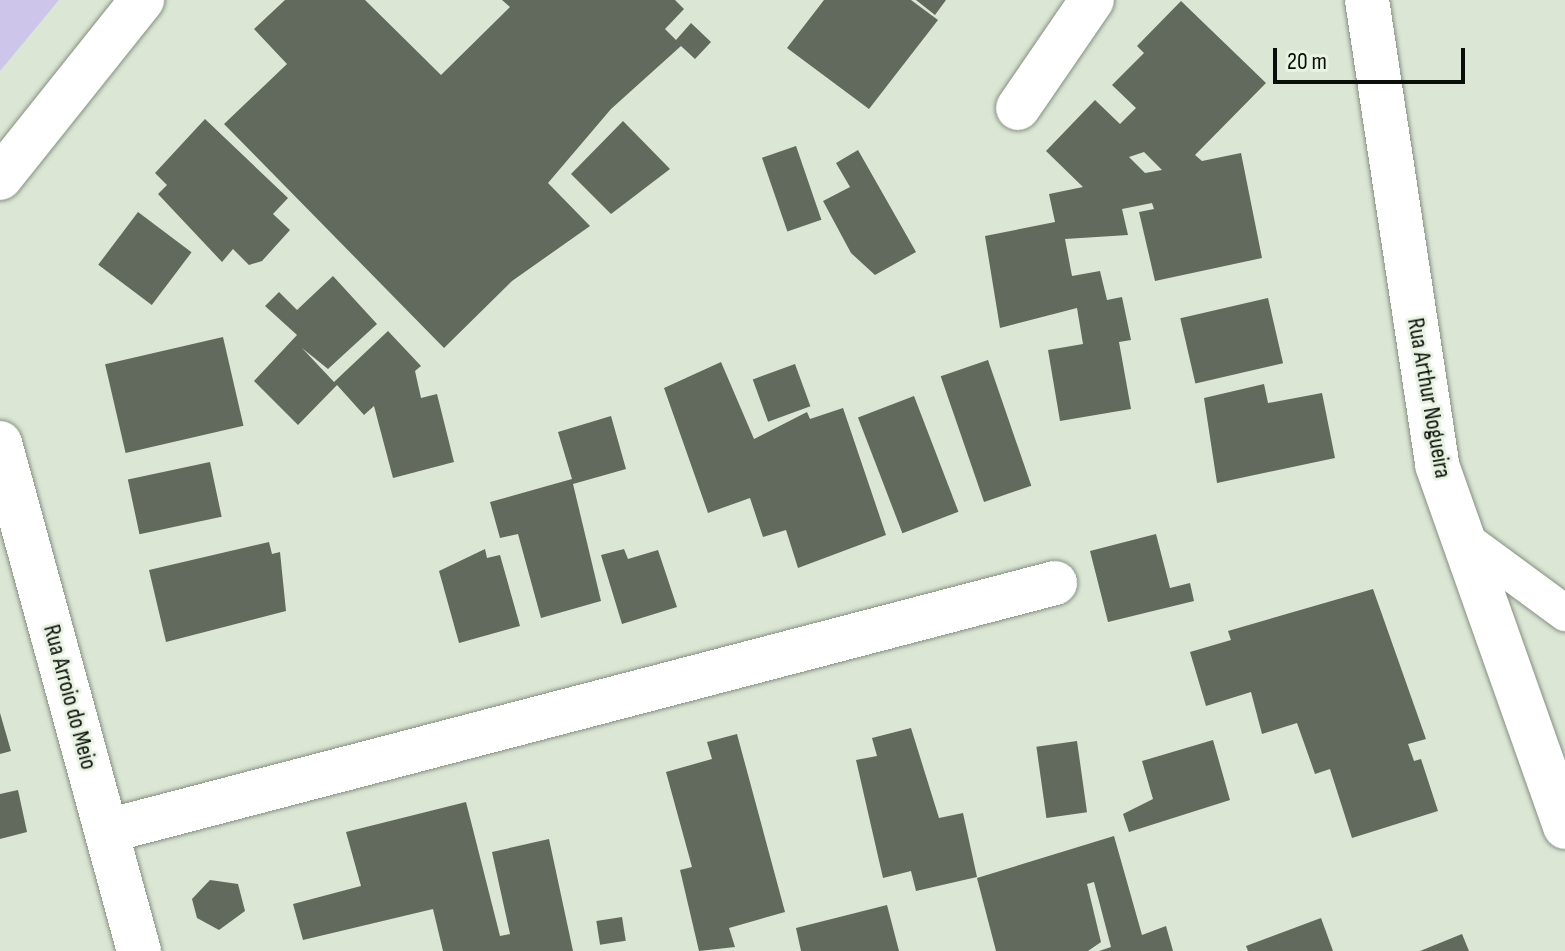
<!DOCTYPE html>
<html>
<head>
<meta charset="utf-8">
<style>
  body { margin:0 }
  #map { position:relative; width:1565px; height:951px; overflow:hidden; background:#dbe6d5; font-family:"Sofia Sans Condensed",sans-serif }
  div>[style] { position:absolute }
  .green>* { inset:0; background:#cec6ea }
  .building>* { inset:0; background:#616a5c; transform-origin:0 0 }
  .roads { filter:drop-shadow(0 0 2px #858f7f) drop-shadow(0 0 2px #858f7f) }
  .service>* { height:36px; margin:-18px; padding:0 18px; transform-origin:18px; border-radius:18px; background:#fff }
  .minor>* { height:44px; margin:-22px; padding:0 22px; transform-origin:22px; border-radius:22px; background:#fff }
  .secondary>* { height:44px; margin:-22px; padding:0 22px; transform-origin:22px; border-radius:22px; background:#fff }
  span { translate:-50% -50%; white-space:nowrap; text-align:center; line-height:1.15; -webkit-text-stroke:6px #e8f3e2; paint-order:stroke }
  .street-label { font-size:24px; color:#0a0e08 }
  .scale { position:absolute; left:1273px; top:48px; width:192px; height:36px; box-sizing:border-box; border:4px solid #0a0e08; border-top:0; padding-left:10px; font-size:24px; line-height:28px; white-space:nowrap; color:#0a0e08; -webkit-text-stroke:6px #e8f3e2; paint-order:stroke }
</style>
</head>
<body>
<div id="map">
  <div class="green">
    <i style="clip-path:polygon(0 0,59px 0,0 71px)"></i>
  </div>
  <div class="building">
    <i style="clip-path:polygon(285px 0,365px 0,441px 75px,510px 7px,502px 0,675px 0,684px 9px,665px 29px,676px 40px,691px 23px,711px 42px,695px 59px,681px 46px,611px 109px,548px 183px,590px 226px,512px 281px,444px 348px,224px 124px,287px 64px,254px 29px)"></i>
    <i style="clip-path:polygon(824px 0,911px 0,938px 20px,869px 109px,787px 48px)"></i>
    <i style="clip-path:polygon(916px 0,946px 0,935px 15px)"></i>
    <i style="clip-path:polygon(evenodd,1181px 1px,1266px 83px,1195px 155px,1202px 161px,1241px 153px,1262px 258px,1155px 281px,1139px 212px,1154px 209px,1152px 203px,1122px 209px,1128px 235px,1065px 239px,1072px 276px,1100px 271px,1107px 300px,1122px 297px,1131px 340px,1119px 342px,1131px 409px,1060px 421px,1048px 350px,1083px 344px,1077px 308px,1000px 328px,985px 236px,1055px 222px,1049px 194px,1083px 187px,1046px 151px,1095px 100px,1120px 124px,1136px 108px,1112px 85px,1144px 53px,1137px 46px,1181px 1px,1144px 152px,1162px 170px,1145px 173px,1129px 157px,1144px 152px)"></i>
    <i style="clip-path:polygon(205px 119px,288px 198px,273px 214px,290px 230px,262px 261px,249px 265px,233px 249px,222px 262px,158px 194px,167px 185px,155px 173px)"></i>
    <i style="clip-path:polygon(623px 121px,670px 169px,611px 214px,571px 174px)"></i>
    <i style="left:796px;top:146px;width:78px;height:36px;rotate:71deg"></i>
    <i style="clip-path:polygon(858px 150px,916px 252px,875px 275px,851px 253px,823px 201px,850px 187px,836px 163px)"></i>
    <i style="left:138px;top:212px;width:67px;height:66px;rotate:37deg"></i>
    <i style="clip-path:polygon(333px 276px,377px 324px,328px 369px,302px 348px,334px 382px,388px 331px,421px 366px,415px 371px,421px 398px,437px 394px,454px 462px,393px 478px,374px 406px,364px 415px,337px 385px,298px 425px,254px 381px,297px 335px,265px 306px,279px 292px,297px 310px)"></i>
    <i style="left:1268px;top:298px;width:67px;height:90px;rotate:77deg"></i>
    <i style="left:223px;top:337px;width:91px;height:121px;rotate:77deg"></i>
    <i style="left:988px;top:360px;width:133px;height:50px;rotate:71deg"></i>
    <i style="clip-path:polygon(721px 362px,754px 439px,807px 412px,810px 419px,843px 408px,886px 535px,798px 568px,786px 530px,763px 537px,750px 498px,708px 513px,664px 388px)"></i>
    <i style="left:795px;top:364px;width:45px;height:45px;rotate:70deg"></i>
    <i style="clip-path:polygon(1264px 384px,1268px 403px,1322px 393px,1335px 458px,1217px 483px,1204px 398px)"></i>
    <i style="left:914px;top:396px;width:124px;height:60px;rotate:69deg"></i>
    <i style="clip-path:polygon(611px 416px,626px 469px,573px 484px,601px 601px,541px 618px,518px 534px,500px 538px,490px 502px,572px 479px,558px 432px)"></i>
    <i style="left:210px;top:462px;width:56px;height:84px;rotate:78deg"></i>
    <i style="clip-path:polygon(1156px 534px,1170px 588px,1190px 583px,1194px 601px,1108px 622px,1090px 551px)"></i>
    <i style="clip-path:polygon(269px 542px,272px 554px,280px 552px,286px 611px,166px 642px,149px 570px)"></i>
    <i style="clip-path:polygon(485px 549px,487px 558px,500px 555px,520px 626px,459px 643px,439px 571px)"></i>
    <i style="clip-path:polygon(624px 549px,628px 559px,658px 550px,677px 607px,622px 624px,601px 555px)"></i>
    <i style="clip-path:polygon(1373px 589px,1426px 739px,1408px 744px,1414px 761px,1421px 759px,1438px 811px,1352px 838px,1330px 769px,1315px 774px,1297px 723px,1262px 734px,1251px 692px,1206px 706px,1190px 652px,1231px 640px,1228px 631px)"></i>
    <i style="clip-path:polygon(0 713px,11px 751px,0 754px)"></i>
    <i style="clip-path:polygon(911px 728px,939px 818px,963px 813px,977px 877px,916px 891px,911px 871px,883px 878px,856px 760px,877px 756px,872px 738px)"></i>
    <i style="clip-path:polygon(737px 734px,785px 912px,729px 928px,735px 947px,699px 951px,680px 870px,692px 867px,666px 772px,712px 759px,707px 742px)"></i>
    <i style="clip-path:polygon(1213px 740px,1230px 800px,1129px 832px,1123px 814px,1153px 799px,1142px 761px)"></i>
    <i style="left:1077px;top:741px;width:72px;height:41px;rotate:82deg"></i>
    <i style="clip-path:polygon(18px 790px,27px 832px,0 839px,0 794px)"></i>
    <i style="clip-path:polygon(466px 802px,500px 936px,510px 934px,492px 852px,549px 839px,573px 951px,443px 951px,433px 909px,303px 940px,293px 904px,361px 886px,346px 832px)"></i>
    <i style="clip-path:polygon(1114px 836px,1142px 935px,1166px 926px,1173px 951px,1099px 951px,1111px 947px,1094px 882px,1087px 884px,1101px 942px,1088px 951px,996px 951px,977px 878px)"></i>
    <i style="clip-path:polygon(210px 880px,238px 884px,245px 911px,219px 930px,197px 918px,192px 899px)"></i>
    <i style="clip-path:polygon(887px 905px,899px 951px,801px 951px,796px 928px)"></i>
    <i style="left:622px;top:917px;width:24px;height:26px;rotate:81deg"></i>
    <i style="clip-path:polygon(1321px 918px,1333px 951px,1248px 951px,1246px 946px)"></i>
    <i style="clip-path:polygon(1462px 934px,1469px 951px,1420px 951px)"></i>
  </div>
  <div class="roads">
    <div class="service">
      <i style="left:1463px;top:538px;width:127px;rotate:36.3deg"></i>
    </div>
    <div class="minor">
      <i style="left:1367px;top:0;width:470px;rotate:81.4deg"></i>
      <i style="left:1437px;top:465px;width:384px;rotate:70.5deg"></i>
      <i style="left:1018px;top:108px;width:131px;rotate:-55.6deg"></i>
      <i style="left:0;top:443px;width:527px;rotate:74.7deg"></i>
      <i style="left:107px;top:831px;width:980px;rotate:-14.66deg"></i>
    </div>
    <div class="secondary">
      <i style="left:0;top:178px;width:228px;rotate:-51.4deg"></i>
    </div>
  </div>
  <div class="street-label">
    <span style="left:1429px;top:398px;rotate:80deg">Rua Arthur Nogueira</span>
    <span style="left:70px;top:697px;rotate:75deg">Rua Arroio do Meio</span>
  </div>
  <div class="scale">20 m</div>
</div>
</body>
</html>
